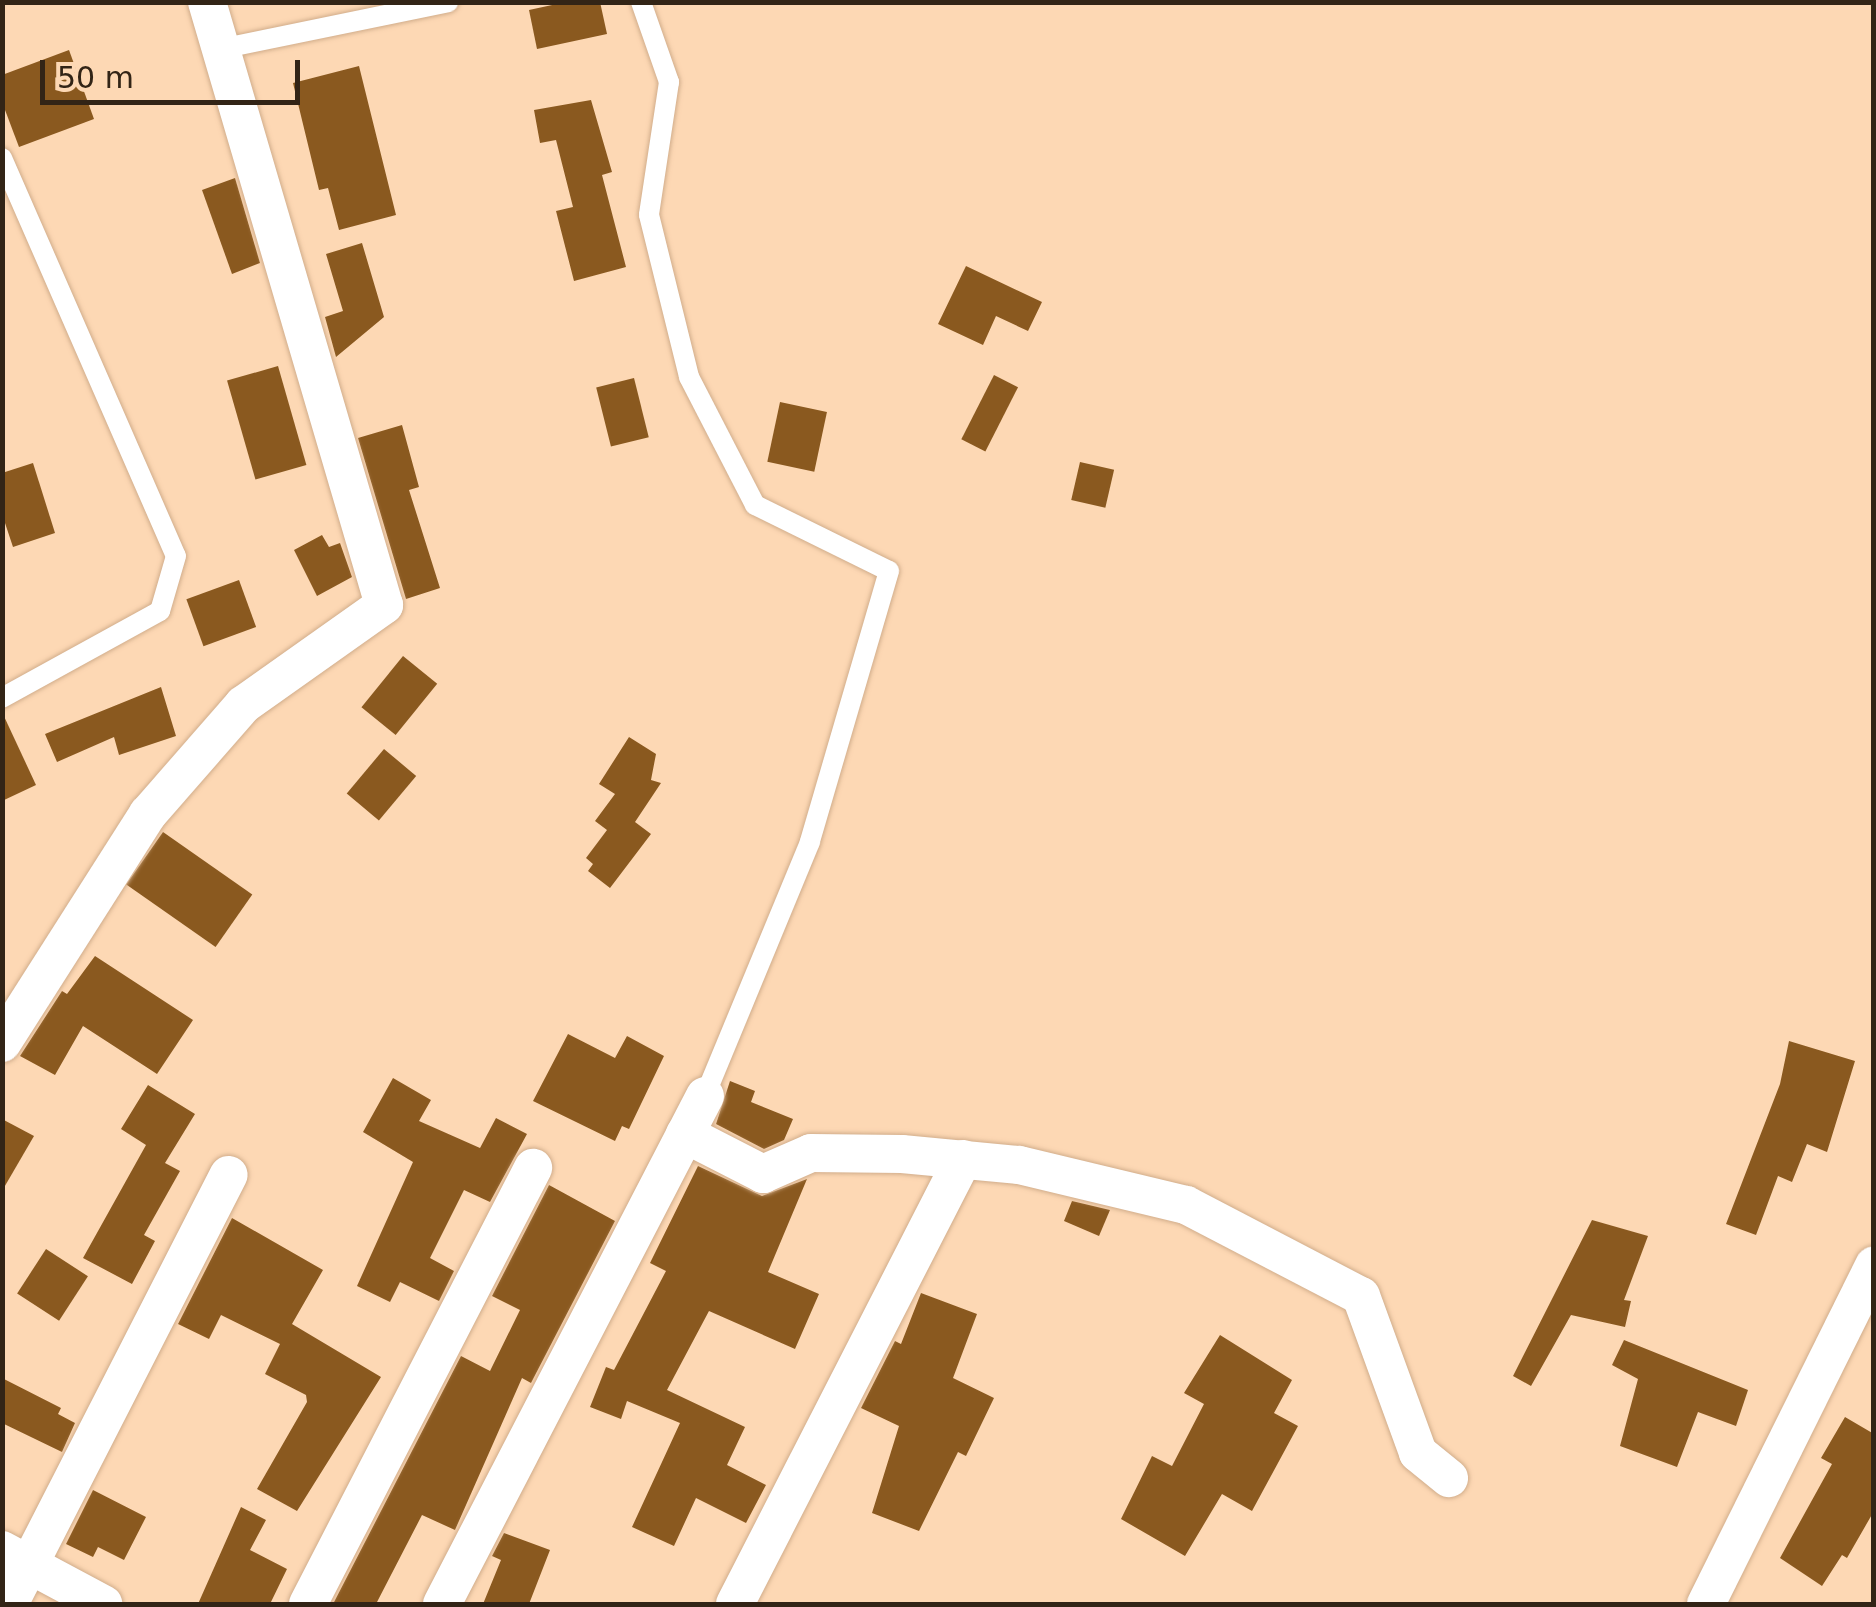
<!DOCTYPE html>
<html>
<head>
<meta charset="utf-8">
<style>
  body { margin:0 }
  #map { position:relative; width:1876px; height:1607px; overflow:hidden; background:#fdd8b4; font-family:"DejaVu Sans",sans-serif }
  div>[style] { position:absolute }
  .building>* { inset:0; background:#8a591f; transform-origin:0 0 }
  .roads { filter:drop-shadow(0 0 2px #d1ad8b) drop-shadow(0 0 2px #d1ad8b) }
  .lane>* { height:20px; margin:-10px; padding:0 10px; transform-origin:10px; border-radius:10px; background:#fff }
  .street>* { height:38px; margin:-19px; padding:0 19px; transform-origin:19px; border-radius:19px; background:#fff }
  span { translate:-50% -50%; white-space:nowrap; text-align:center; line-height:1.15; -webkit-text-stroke:10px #fdd8b4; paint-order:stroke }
  .frame { position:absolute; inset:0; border:5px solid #322416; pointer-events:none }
  .scale { position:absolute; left:40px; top:60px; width:260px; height:45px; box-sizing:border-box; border:5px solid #322416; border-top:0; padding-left:12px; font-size:30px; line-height:35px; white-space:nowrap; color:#322416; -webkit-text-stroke:8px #fdd8b4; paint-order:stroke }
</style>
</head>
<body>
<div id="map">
  <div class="building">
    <i style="clip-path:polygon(566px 2px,600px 2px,607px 34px,537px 49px,529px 10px)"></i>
    <i style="clip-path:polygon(69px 50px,94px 119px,19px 147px,2px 102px,2px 75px)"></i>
    <i style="clip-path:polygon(359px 66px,396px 215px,339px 230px,328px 188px,319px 190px,293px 83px)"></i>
    <i style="clip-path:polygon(591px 100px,612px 172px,602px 175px,626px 267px,574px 281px,556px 211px,573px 207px,556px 140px,540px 143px,534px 110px)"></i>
    <i style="clip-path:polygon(235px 178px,260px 263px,232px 274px,202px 190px)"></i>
    <i style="clip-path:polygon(362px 243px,384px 317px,336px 357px,325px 317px,343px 311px,326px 254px)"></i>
    <i style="clip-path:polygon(966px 266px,1042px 302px,1028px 331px,996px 316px,983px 345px,938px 324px)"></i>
    <i style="left:278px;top:366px;width:103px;height:53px;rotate:74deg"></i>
    <i style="left:994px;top:375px;width:27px;height:72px;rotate:27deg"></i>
    <i style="left:634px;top:378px;width:61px;height:39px;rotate:76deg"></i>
    <i style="left:780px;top:402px;width:48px;height:61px;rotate:12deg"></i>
    <i style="clip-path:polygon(402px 425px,419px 487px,409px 490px,440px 588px,406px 599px,358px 438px)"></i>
    <i style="left:1080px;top:462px;width:35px;height:39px;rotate:13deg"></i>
    <i style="clip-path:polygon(33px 463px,55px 533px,13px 547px,2px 514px,2px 473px)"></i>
    <i style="clip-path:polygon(322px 535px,329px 547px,340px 543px,352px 577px,317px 596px,294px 550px)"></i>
    <i style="left:239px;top:580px;width:50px;height:56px;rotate:70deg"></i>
    <i style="left:403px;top:656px;width:44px;height:66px;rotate:39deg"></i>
    <i style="clip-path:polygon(161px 687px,176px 736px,119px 755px,114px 737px,57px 762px,45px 734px)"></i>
    <i style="clip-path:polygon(2px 712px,36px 785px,2px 801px)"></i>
    <i style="clip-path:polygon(629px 737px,656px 754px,651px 780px,661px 783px,635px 822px,651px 834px,610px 888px,588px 871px,593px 864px,586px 858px,607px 830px,595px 821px,615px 794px,599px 784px)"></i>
    <i style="left:384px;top:749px;width:42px;height:58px;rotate:40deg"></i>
    <i style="left:163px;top:832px;width:109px;height:64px;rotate:35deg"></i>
    <i style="clip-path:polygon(95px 956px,193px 1020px,157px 1074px,83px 1026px,55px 1075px,20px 1056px,62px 991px,67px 994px)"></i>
    <i style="clip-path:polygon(568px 1034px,615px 1058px,627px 1036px,664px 1056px,629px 1129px,622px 1126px,615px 1141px,533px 1101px)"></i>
    <i style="clip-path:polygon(1789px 1041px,1855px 1061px,1827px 1152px,1807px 1144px,1792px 1182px,1778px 1176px,1756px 1235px,1726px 1224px,1780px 1084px)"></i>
    <i style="clip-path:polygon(393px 1078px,431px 1100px,419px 1121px,480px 1148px,496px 1118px,527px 1134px,490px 1202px,464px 1190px,430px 1258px,454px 1271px,439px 1301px,400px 1282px,390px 1302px,357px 1286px,413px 1162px,363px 1132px)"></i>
    <i style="clip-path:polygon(730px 1081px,755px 1091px,751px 1102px,793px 1119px,784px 1140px,764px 1149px,716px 1124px)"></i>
    <i style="clip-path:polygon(148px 1085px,195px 1114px,165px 1163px,180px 1171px,144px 1235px,155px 1241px,132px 1284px,83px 1258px,146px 1145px,121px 1129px)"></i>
    <i style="clip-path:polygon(2px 1119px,34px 1136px,2px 1191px)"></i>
    <i style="clip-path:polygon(698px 1166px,762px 1196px,807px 1179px,768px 1272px,819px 1294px,795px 1349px,709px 1311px,667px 1390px,745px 1427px,727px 1465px,766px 1485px,746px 1523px,696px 1498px,674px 1546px,632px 1527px,680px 1423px,627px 1401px,621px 1419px,590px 1407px,606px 1367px,614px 1370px,666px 1271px,650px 1263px)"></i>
    <i style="clip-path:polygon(549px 1185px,615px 1221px,531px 1383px,522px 1378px,455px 1530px,422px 1515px,376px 1604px,333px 1604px,461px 1356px,490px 1371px,520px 1310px,492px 1296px)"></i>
    <i style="clip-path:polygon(1072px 1201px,1110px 1210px,1099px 1236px,1064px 1221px)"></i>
    <i style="clip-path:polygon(232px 1218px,323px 1270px,292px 1324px,381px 1377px,297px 1511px,257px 1489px,307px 1402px,306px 1395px,265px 1374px,280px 1344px,221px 1315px,209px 1339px,178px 1324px)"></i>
    <i style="clip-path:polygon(1592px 1220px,1648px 1236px,1624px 1300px,1631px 1301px,1625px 1327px,1571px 1315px,1531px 1386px,1513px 1376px)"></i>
    <i style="left:46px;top:1249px;width:50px;height:53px;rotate:33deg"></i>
    <i style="clip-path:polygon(921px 1293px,977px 1314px,953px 1378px,994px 1398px,966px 1456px,958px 1452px,919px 1531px,872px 1513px,899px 1426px,861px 1408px,895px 1341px,901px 1344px)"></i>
    <i style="clip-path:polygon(1220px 1335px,1292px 1380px,1274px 1413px,1298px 1426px,1252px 1511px,1222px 1494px,1185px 1556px,1121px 1519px,1152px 1456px,1172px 1466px,1204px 1404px,1184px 1393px)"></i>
    <i style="clip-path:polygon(1624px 1340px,1748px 1390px,1736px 1426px,1698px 1412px,1677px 1467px,1620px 1446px,1638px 1379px,1612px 1365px)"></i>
    <i style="clip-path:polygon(2px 1378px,61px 1408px,58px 1414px,75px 1423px,62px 1452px,2px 1423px)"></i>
    <i style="clip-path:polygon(1845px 1417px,1874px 1434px,1874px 1511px,1847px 1558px,1842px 1555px,1822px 1586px,1780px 1558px,1832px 1464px,1821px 1458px)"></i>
    <i style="clip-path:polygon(93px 1490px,146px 1517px,124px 1560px,98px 1547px,93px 1557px,66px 1544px)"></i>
    <i style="clip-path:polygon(241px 1507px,266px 1520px,250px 1550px,287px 1569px,270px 1604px,198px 1604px)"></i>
    <i style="clip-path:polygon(504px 1533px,550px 1550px,529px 1604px,483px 1604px,501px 1560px,492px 1556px)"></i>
  </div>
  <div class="roads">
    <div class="lane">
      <i style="left:641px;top:2px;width:85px;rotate:70.7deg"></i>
      <i style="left:669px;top:82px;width:134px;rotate:98.6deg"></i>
      <i style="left:649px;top:215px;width:167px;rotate:76.1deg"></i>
      <i style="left:689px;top:377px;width:144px;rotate:62.7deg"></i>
      <i style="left:755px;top:505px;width:149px;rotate:26.2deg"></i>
      <i style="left:889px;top:571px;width:282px;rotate:106.3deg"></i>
      <i style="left:810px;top:842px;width:275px;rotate:112.5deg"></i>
      <i style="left:220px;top:49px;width:233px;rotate:-11.6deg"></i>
      <i style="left:2px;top:158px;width:434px;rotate:66.4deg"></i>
      <i style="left:176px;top:556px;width:57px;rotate:106.2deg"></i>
      <i style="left:160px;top:611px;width:180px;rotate:151.2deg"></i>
    </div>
    <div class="street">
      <i style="left:2px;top:1043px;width:272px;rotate:-57.5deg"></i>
      <i style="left:148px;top:814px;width:145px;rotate:-48.9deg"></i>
      <i style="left:243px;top:705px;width:173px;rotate:-35.3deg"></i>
      <i style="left:384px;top:605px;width:628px;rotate:-106.36deg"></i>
      <i style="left:685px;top:1134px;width:88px;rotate:27.1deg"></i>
      <i style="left:763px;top:1174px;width:52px;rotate:-23.6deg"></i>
      <i style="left:811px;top:1153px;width:91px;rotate:0.6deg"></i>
      <i style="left:902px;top:1154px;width:118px;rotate:5.4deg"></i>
      <i style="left:1019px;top:1165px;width:172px;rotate:13.5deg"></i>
      <i style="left:1186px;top:1205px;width:197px;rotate:27.5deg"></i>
      <i style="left:1361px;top:1296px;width:167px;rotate:70deg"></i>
      <i style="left:1418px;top:1453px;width:40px;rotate:39deg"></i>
      <i style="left:2px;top:1550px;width:115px;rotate:28.1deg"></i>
      <i style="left:9px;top:1604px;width:482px;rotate:-62.9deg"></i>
      <i style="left:308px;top:1604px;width:491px;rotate:-62.7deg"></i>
      <i style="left:442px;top:1604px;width:572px;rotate:-62.63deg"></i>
      <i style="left:735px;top:1604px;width:500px;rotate:-62.87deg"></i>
      <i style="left:1706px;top:1604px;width:378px;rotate:-63.6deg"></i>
    </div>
  </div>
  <div class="frame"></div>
  <div class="scale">50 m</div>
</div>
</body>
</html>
